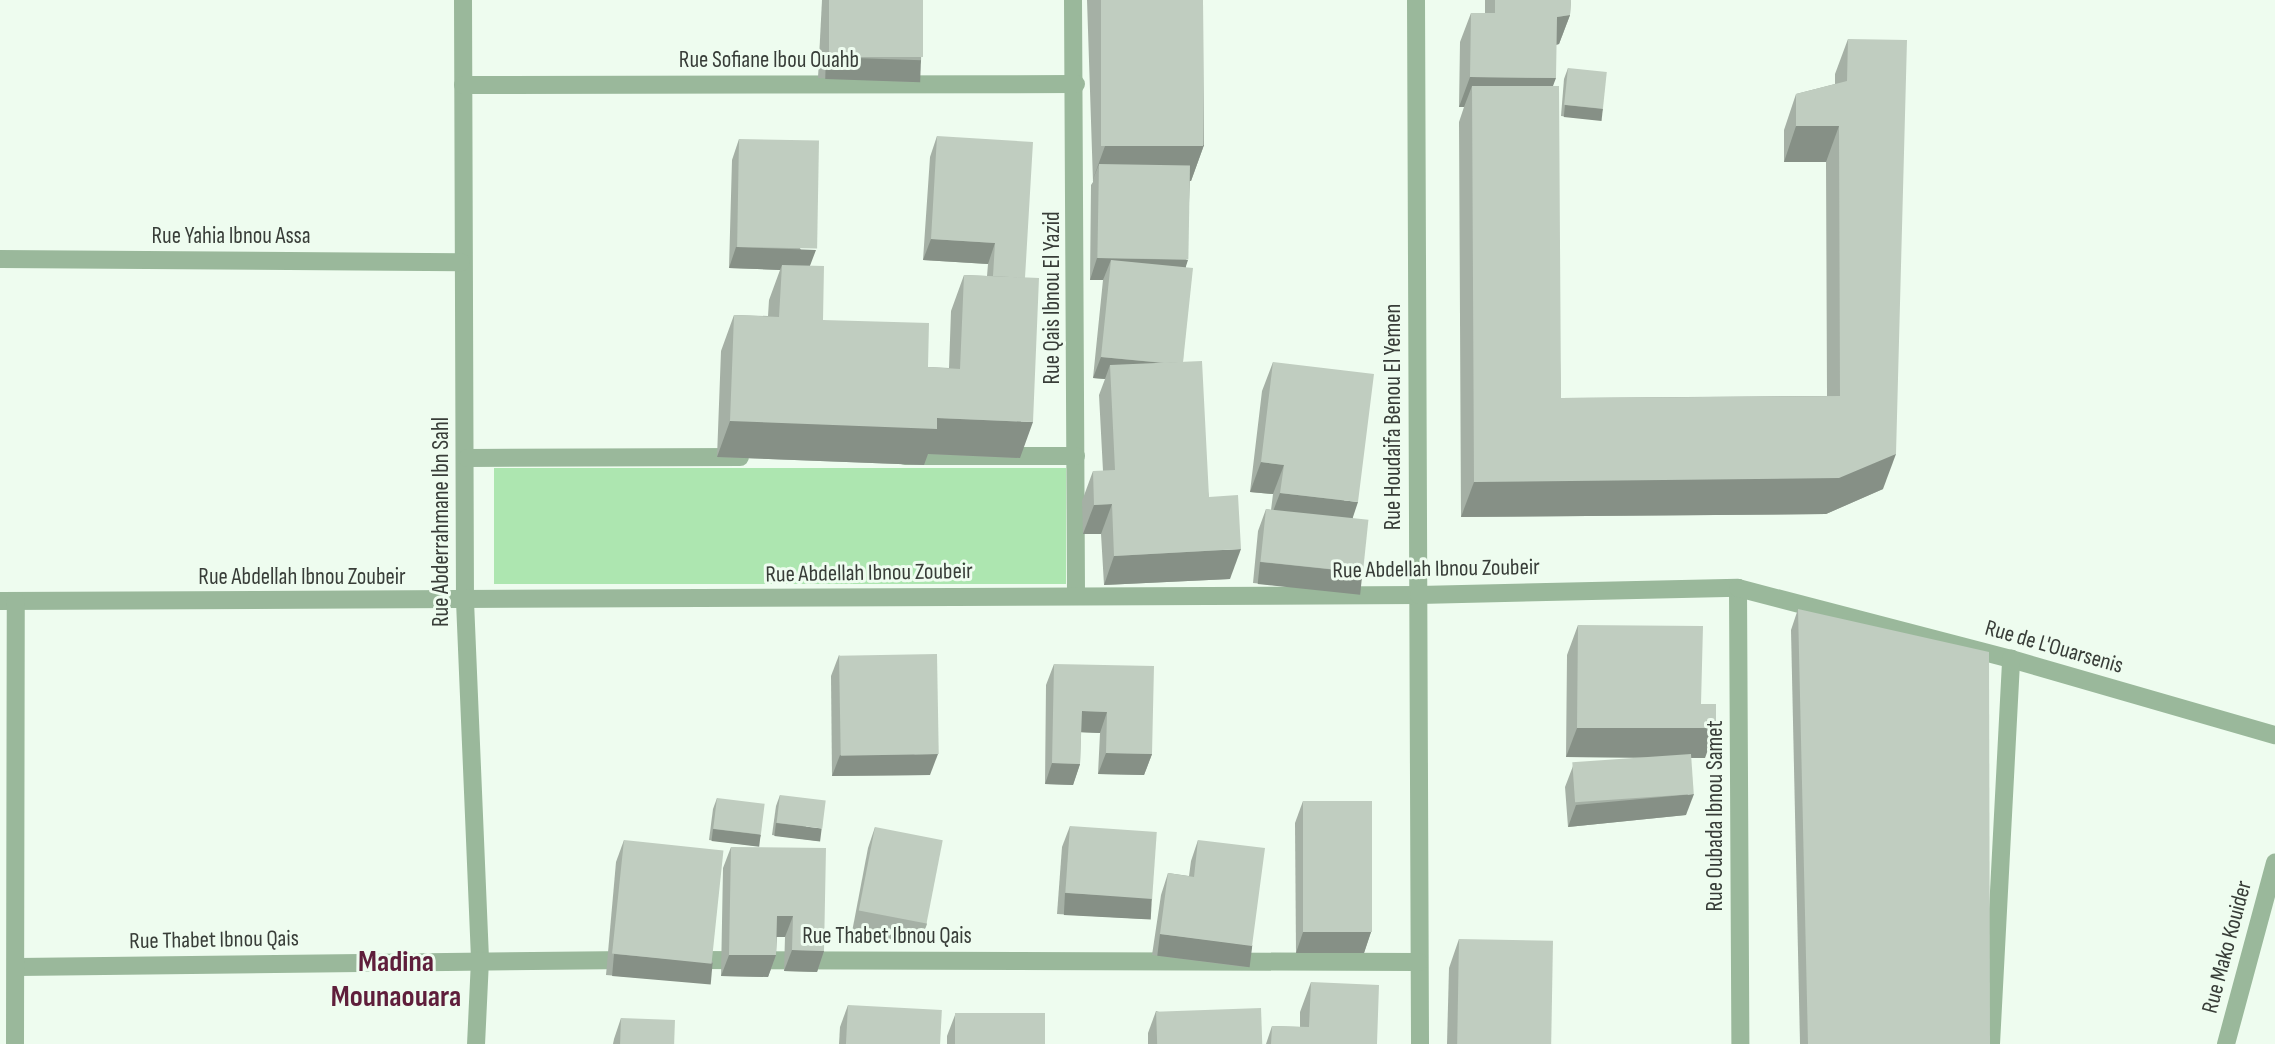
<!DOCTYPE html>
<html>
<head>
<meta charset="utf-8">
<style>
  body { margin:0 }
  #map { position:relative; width:2275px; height:1044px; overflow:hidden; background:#eefcef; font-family:"Sofia Sans Condensed",sans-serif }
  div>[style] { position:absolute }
  .green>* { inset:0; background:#ade6b0; transform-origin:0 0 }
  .minor>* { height:18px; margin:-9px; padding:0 9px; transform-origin:9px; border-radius:9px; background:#9ab89b }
  .wall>* { inset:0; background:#a5b0a5 }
  .shaded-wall>* { inset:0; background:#869086; transform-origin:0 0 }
  .building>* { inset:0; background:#c0cdc0; transform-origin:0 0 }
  span { translate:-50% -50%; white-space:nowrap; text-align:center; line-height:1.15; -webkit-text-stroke:6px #eefcef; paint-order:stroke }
  .street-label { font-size:23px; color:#383d38 }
  .district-label { font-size:30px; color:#5f1e3b; font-weight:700 }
</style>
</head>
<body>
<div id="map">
  <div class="green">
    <i style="left:1066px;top:468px;width:116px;height:572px;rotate:90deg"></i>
  </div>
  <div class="minor">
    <i style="left:463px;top:0;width:601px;rotate:89.81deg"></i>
    <i style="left:465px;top:601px;width:359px;rotate:87.6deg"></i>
    <i style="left:480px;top:960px;width:84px;rotate:92.7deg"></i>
    <i style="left:1073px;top:0;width:595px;rotate:89.71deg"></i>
    <i style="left:1416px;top:0;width:1044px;rotate:89.78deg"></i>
    <i style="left:463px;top:85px;width:613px;rotate:-0.09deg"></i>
    <i style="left:0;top:259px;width:461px;rotate:0.4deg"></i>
    <i style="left:905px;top:456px;width:171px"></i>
    <i style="left:467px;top:458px;width:273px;rotate:-0.2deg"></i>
    <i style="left:1738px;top:588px;width:456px;rotate:89.7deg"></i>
    <i style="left:0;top:601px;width:1419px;rotate:-0.24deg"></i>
    <i style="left:1419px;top:595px;width:319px;rotate:-1.3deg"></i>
    <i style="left:1738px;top:588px;width:282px;rotate:14.6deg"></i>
    <i style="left:2011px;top:659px;width:275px;rotate:16.1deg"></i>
    <i style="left:690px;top:960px;width:729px;rotate:0.16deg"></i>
    <i style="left:18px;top:967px;width:612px;rotate:-0.66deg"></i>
    <i style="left:15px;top:1044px;width:443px;rotate:-89.9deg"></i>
    <i style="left:1991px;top:1044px;width:386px;rotate:-87deg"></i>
    <i style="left:2226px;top:1044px;width:188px;rotate:-74.9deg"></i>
  </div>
  <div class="wall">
    <i style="clip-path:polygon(822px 0,923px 0,921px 61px,913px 82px,818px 78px)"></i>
    <i style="clip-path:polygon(1087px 0,1203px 0,1204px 145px,1191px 181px,1190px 181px,1186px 267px,1183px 362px,1209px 497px,1230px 579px,1104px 585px,1101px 534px,1083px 534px,1082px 501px,1093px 471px,1103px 471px,1099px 395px,1105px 379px,1093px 378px,1103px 280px,1090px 280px,1091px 185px,1093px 182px)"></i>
    <i style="clip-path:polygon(1485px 0,1571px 0,1570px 15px,1559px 44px,1556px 45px,1553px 86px,1561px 398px,1827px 396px,1826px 162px,1784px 162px,1784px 130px,1796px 94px,1835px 84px,1835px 74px,1848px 39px,1883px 489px,1826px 514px,1461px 517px,1459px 122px,1464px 107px,1459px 107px,1460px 42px,1471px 13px,1485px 13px)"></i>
    <i style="clip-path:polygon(1568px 68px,1603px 109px,1599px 120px,1561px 116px,1564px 79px)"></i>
    <i style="clip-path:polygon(937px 136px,1025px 278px,1020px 458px,928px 454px,924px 465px,717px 457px,721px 351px,734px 315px,768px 316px,769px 300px,780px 270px,729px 268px,732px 160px,739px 139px,810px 266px,823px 320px,928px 367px,949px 368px,951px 311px,964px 275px,987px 276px,988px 264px,923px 260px,930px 157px)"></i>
    <i style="clip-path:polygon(1273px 362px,1353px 518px,1355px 593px,1253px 583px,1258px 531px,1266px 509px,1271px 510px,1273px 494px,1250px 492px,1262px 391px)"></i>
    <i style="clip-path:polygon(1798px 609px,1990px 1044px,1800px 1044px,1791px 630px)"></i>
    <i style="clip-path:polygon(1578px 625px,1701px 704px,1705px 758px,1691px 758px,1686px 815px,1568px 827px,1565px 787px,1573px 766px,1656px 758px,1566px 757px,1567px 655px)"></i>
    <i style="clip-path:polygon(839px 655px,930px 775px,832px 776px,831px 676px)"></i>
    <i style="clip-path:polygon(1054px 664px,1152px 754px,1144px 775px,1098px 774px,1100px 733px,1081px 732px,1080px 764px,1073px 785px,1045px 784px,1046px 685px)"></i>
    <i style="clip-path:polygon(780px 795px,818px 841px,772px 835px,776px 806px)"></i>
    <i style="clip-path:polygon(717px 798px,761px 835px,757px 846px,709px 840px,713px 809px)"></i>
    <i style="clip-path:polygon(1303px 801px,1371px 932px,1364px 953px,1296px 953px,1295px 823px)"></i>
    <i style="clip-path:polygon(1070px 826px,1152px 898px,1145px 919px,1057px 914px,1062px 847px)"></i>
    <i style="clip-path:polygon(875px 827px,927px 924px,919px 945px,852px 932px,868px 848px)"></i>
    <i style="clip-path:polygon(624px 840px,713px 962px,705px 983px,606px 975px,616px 862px)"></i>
    <i style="clip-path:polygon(1198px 840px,1244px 967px,1152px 955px,1161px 895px,1168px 873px,1189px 876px,1191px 861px)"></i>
    <i style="clip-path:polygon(731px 847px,824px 951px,817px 972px,784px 971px,785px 937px,777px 937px,776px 955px,768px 977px,721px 976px,723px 868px)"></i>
    <i style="clip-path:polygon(1459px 939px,1551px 1044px,1447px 1044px,1449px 968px)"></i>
    <i style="clip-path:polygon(1311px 982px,1377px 1044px,1266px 1044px,1272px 1026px,1300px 1027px,1300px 1012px)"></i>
    <i style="clip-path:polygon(848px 1005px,940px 1044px,839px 1044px,840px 1027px)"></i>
    <i style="clip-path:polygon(1156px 1011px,1262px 1044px,1148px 1044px,1148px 1033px)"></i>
    <i style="clip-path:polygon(955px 1015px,1045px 1044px,947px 1044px,947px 1036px)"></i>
    <i style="clip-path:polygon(621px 1018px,674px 1044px,613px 1044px,614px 1039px)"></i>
  </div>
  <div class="shaded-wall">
    <i style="clip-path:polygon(1570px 15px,1559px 44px,1546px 47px,1557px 17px)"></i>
    <i style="left:826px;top:57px;width:95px;height:22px;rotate:2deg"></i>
    <i style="clip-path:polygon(1470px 77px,1556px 78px,1545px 107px,1472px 86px,1464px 107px,1459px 107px)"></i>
    <i style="left:1565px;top:105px;width:38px;height:12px;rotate:6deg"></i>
    <i style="clip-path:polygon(1796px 126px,1839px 126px,1826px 162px,1784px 162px)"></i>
    <i style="clip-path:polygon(1204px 145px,1191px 181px,1099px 182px,1099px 164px,1092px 182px,1105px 146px)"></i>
    <i style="clip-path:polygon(931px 239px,995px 243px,988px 264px,923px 260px)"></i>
    <i style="clip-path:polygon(736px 247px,816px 250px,808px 271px,782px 265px,780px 270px,729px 268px)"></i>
    <i style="clip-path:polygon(1097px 258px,1188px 260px,1181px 281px,1111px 260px,1103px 280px,1090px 280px)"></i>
    <i style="clip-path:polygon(1101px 357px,1183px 365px,1110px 365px,1105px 379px,1093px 378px)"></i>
    <i style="clip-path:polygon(937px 418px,1033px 422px,1020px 458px,928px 454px,924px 465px,717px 457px,730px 421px)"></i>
    <i style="clip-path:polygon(1896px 454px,1883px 489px,1826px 514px,1461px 517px,1474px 482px)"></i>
    <i style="clip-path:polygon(1261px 462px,1284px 465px,1273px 494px,1250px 492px)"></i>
    <i style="clip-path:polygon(1280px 493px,1358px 502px,1348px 532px,1269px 522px)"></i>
    <i style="clip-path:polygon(1112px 504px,1101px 534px,1083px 534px,1094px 505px)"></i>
    <i style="clip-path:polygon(1241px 549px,1230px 579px,1104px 585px,1114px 556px)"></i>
    <i style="left:1260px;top:562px;width:103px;height:22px;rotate:6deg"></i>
    <i style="clip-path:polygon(1082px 711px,1107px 712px,1100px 733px,1074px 732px)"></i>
    <i style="clip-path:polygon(1577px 728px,1716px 728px,1705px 758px,1566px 757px)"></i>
    <i style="clip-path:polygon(1106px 753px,1152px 754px,1144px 775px,1098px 774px)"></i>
    <i style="clip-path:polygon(938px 754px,930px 775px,832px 776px,840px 755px)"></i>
    <i style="clip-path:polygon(1052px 763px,1080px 764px,1073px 785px,1045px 784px)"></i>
    <i style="clip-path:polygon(1694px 794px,1686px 815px,1568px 827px,1576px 805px)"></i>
    <i style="left:776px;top:823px;width:46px;height:13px;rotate:7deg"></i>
    <i style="left:713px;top:829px;width:48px;height:12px;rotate:7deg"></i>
    <i style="left:1065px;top:893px;width:87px;height:22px;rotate:3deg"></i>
    <i style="clip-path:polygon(777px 916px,793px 916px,785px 937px,769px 937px)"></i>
    <i style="clip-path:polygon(1303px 932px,1371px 932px,1364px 953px,1296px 953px)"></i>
    <i style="left:1160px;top:934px;width:93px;height:22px;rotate:7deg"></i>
    <i style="clip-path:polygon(792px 950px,824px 951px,817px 972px,784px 971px)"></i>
    <i style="left:614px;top:954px;width:99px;height:22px;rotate:5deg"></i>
    <i style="clip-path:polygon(729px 955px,776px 955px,768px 977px,721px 976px)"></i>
  </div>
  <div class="building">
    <i style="left:829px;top:0;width:94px;height:57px"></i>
    <i style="left:1101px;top:0;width:102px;height:146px"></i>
    <i style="clip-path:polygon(1495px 0,1571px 0,1570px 15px,1557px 17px,1556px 78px,1470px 77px,1471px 13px,1495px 13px)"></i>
    <i style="clip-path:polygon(1848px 39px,1907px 40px,1896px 454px,1839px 478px,1474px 482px,1472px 86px,1559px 86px,1561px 398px,1840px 396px,1839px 126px,1796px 126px,1796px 94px,1847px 81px)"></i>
    <i style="left:1568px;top:68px;width:39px;height:37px;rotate:6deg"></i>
    <i style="clip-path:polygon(937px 136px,1033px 142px,1025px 278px,993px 276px,995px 243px,931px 239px)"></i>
    <i style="left:739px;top:139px;width:80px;height:108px;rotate:1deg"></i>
    <i style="left:1099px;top:164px;width:91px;height:94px;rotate:1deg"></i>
    <i style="clip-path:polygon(1111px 260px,1193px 268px,1183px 362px,1165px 363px,1101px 357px)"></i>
    <i style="clip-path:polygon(782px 265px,824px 266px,823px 320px,929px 323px,928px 367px,960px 369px,964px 275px,1039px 278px,1033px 422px,937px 418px,937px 429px,730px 421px,734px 315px,779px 317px)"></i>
    <i style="clip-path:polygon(1202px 361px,1209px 497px,1238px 495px,1241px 549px,1114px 556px,1112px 504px,1094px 505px,1093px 471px,1115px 470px,1110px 365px)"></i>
    <i style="clip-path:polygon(1273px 362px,1374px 374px,1358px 502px,1280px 493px,1284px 465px,1261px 462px)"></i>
    <i style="left:1266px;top:509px;width:103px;height:53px;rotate:6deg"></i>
    <i style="clip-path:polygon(1798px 609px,1989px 652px,1990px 1044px,1808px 1044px)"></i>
    <i style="clip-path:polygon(1578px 625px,1703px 626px,1701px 704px,1716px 704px,1716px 728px,1577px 728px)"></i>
    <i style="left:937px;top:654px;width:100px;height:98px;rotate:89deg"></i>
    <i style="clip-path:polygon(1054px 664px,1154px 666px,1152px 754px,1106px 753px,1107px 712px,1082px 711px,1080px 764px,1052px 763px)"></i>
    <i style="left:1691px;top:754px;width:40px;height:119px;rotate:86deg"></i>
    <i style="left:780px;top:795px;width:46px;height:28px;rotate:7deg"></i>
    <i style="left:717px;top:798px;width:48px;height:31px;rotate:7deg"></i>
    <i style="left:1303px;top:801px;width:69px;height:131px"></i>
    <i style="left:1070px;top:826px;width:87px;height:67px;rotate:4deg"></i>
    <i style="left:875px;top:827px;width:69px;height:85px;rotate:11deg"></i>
    <i style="left:624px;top:840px;width:100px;height:114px;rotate:6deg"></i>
    <i style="clip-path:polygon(1198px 840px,1265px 848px,1252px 946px,1160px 934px,1168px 873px,1194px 877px)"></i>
    <i style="clip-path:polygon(731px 847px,826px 848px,824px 951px,792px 950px,793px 916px,777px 916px,776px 955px,729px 955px)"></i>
    <i style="left:1459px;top:939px;width:94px;height:105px;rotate:1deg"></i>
    <i style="clip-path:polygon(1311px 982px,1379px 985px,1377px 1044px,1271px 1044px,1272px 1026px,1309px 1027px)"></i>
    <i style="left:848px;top:1005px;width:94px;height:39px;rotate:3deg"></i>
    <i style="left:1261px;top:1008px;width:36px;height:105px;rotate:88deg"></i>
    <i style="left:1045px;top:1013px;width:31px;height:90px;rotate:90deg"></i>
    <i style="left:621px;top:1018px;width:54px;height:26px;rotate:2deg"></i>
  </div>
  <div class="street-label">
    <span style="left:769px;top:60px">Rue Sofiane Ibou Ouahb</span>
    <span style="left:231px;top:236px">Rue Yahia Ibnou Assa</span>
    <span style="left:1052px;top:298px;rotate:-90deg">Rue Qais Ibnou El Yazid</span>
    <span style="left:1393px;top:417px;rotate:-90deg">Rue Houdaifa Benou El Yemen</span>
    <span style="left:441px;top:522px;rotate:-90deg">Rue Abderrahmane Ibn Sahl</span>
    <span style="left:1436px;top:569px;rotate:-1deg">Rue Abdellah Ibnou Zoubeir</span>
    <span style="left:869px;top:573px;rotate:-1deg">Rue Abdellah Ibnou Zoubeir</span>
    <span style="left:302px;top:577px">Rue Abdellah Ibnou Zoubeir</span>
    <span style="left:2054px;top:647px;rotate:16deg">Rue de L'Ouarsenis</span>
    <span style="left:1715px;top:816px;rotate:-90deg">Rue Oubada Ibnou Samet</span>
    <span style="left:887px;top:936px">Rue Thabet Ibnou Qais</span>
    <span style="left:214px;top:940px;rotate:-1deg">Rue Thabet Ibnou Qais</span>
    <span style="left:2227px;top:947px;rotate:-75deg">Rue Mako Kouider</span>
  </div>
  <div class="district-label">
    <span style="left:396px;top:979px">Madina<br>Mounaouara</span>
  </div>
</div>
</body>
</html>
